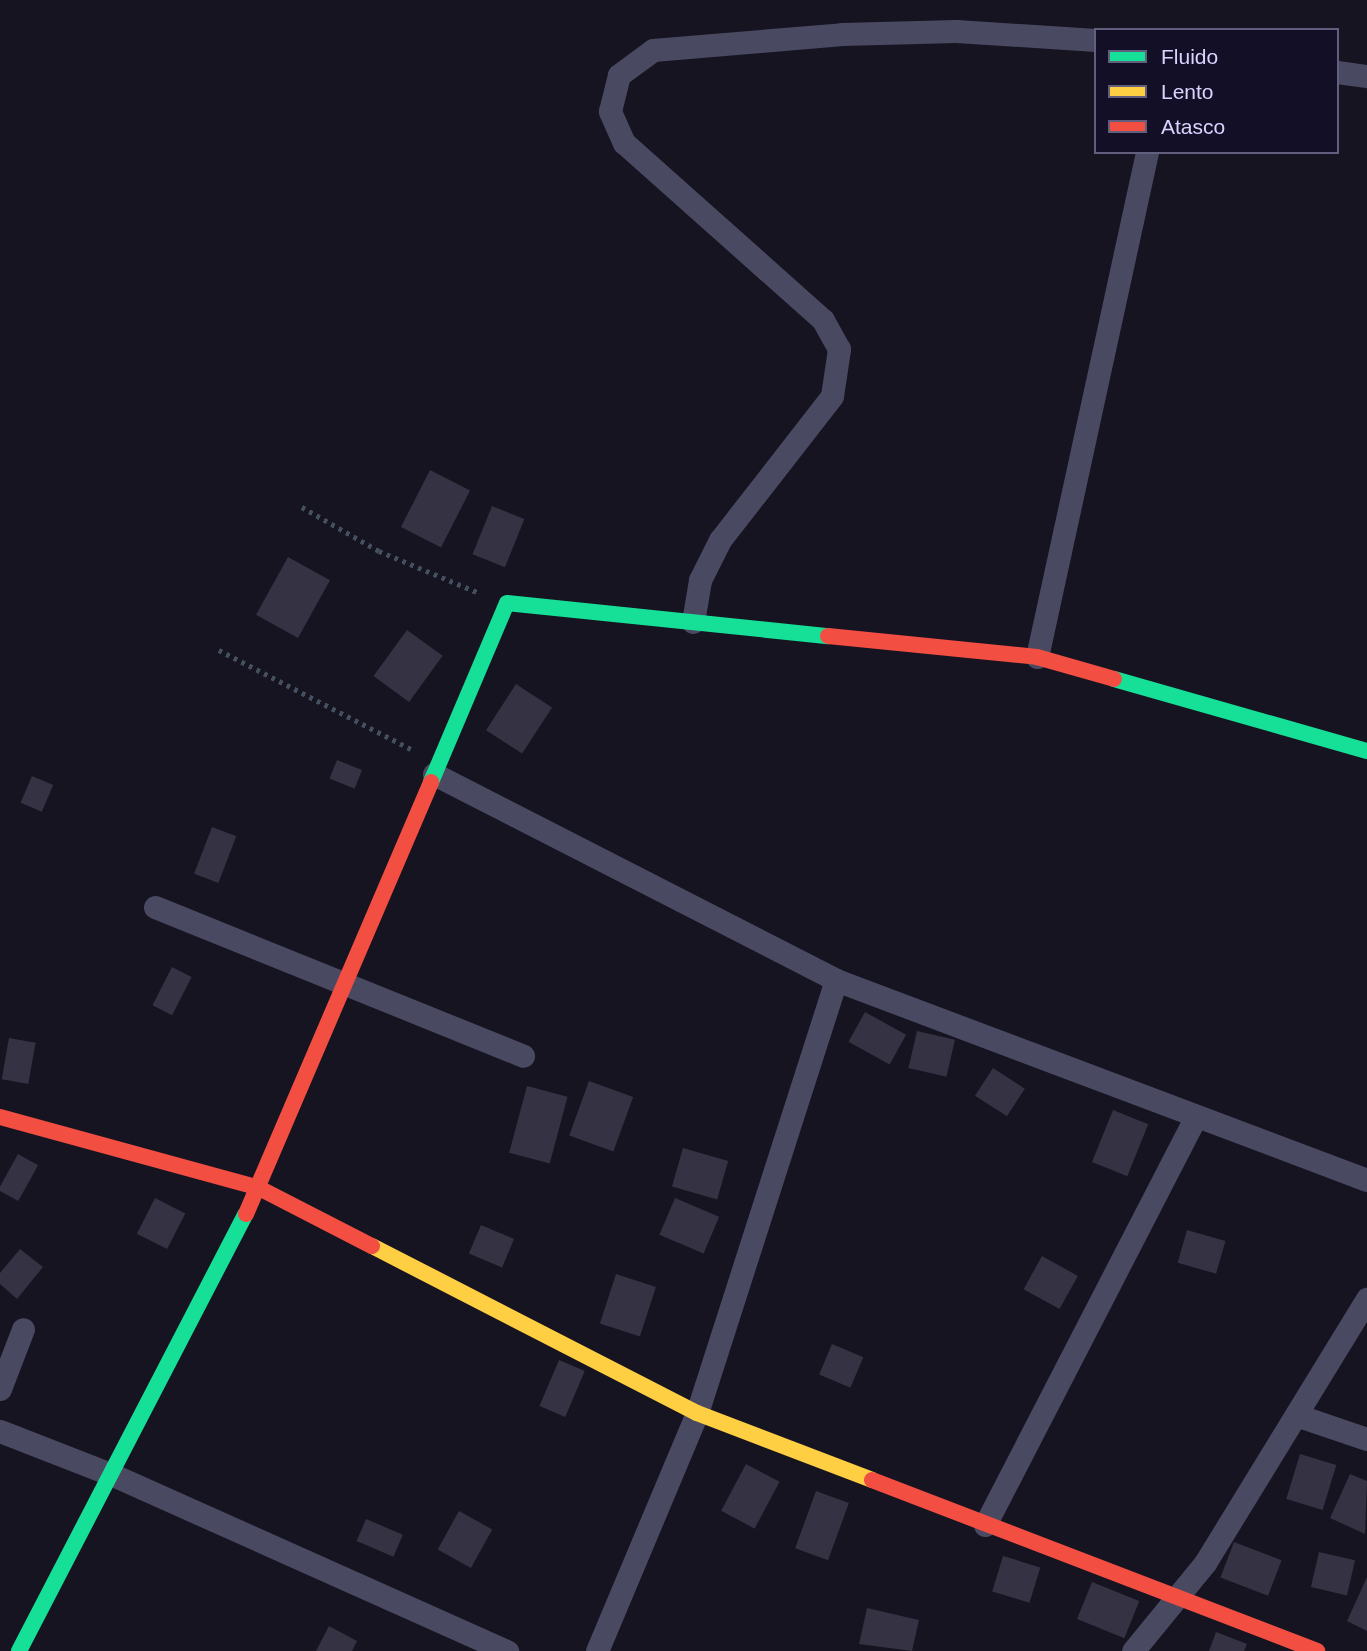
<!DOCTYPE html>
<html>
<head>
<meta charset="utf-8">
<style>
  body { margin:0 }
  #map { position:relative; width:1367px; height:1651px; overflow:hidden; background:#161421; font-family:Arial,sans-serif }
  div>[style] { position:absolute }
  .building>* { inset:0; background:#343243; transform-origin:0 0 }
  .path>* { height:4.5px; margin-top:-2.25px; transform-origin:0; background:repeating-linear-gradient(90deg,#44505f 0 3.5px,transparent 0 8.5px) }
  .street>* { height:23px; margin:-11.5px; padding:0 11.5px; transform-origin:11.5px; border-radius:11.5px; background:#4a4962 }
  .fast>* { height:16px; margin:-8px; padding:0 8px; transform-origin:8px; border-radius:8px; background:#16e098 }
  .slow>* { height:16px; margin:-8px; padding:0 8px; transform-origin:8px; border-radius:8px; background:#ffcf43 }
  .jam>* { height:16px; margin:-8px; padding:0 8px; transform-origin:8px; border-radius:8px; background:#f24e42 }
  span { translate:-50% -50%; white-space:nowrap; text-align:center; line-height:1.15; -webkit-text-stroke:6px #130f26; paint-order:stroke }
  .legend { position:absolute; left:1094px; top:28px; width:245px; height:126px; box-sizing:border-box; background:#130f26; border:2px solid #625e7d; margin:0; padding:9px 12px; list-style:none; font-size:21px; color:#d9d4ff }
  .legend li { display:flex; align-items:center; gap:14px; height:35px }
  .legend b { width:35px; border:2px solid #625e7d }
</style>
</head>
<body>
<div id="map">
  <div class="building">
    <i style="left:430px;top:470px;width:45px;height:64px;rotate:27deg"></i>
    <i style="left:492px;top:506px;width:35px;height:52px;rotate:22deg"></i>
    <i style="left:288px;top:557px;width:48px;height:66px;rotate:29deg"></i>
    <i style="left:407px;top:630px;width:44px;height:57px;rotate:36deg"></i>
    <i style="left:516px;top:684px;width:43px;height:55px;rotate:33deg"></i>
    <i style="left:337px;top:760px;width:27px;height:20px;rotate:22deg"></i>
    <i style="left:32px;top:776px;width:23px;height:29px;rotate:23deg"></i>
    <i style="left:212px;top:827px;width:26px;height:50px;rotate:21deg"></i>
    <i style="left:172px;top:967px;width:22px;height:43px;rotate:27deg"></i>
    <i style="left:865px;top:1012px;width:47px;height:34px;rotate:29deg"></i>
    <i style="left:917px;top:1031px;width:39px;height:38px;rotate:13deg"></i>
    <i style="left:9px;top:1038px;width:27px;height:42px;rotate:10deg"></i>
    <i style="left:993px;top:1068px;width:38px;height:33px;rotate:33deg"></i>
    <i style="left:589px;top:1081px;width:47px;height:58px;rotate:20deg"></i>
    <i style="left:527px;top:1086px;width:42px;height:69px;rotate:15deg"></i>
    <i style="left:1113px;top:1110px;width:38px;height:56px;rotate:22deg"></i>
    <i style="left:683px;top:1148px;width:47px;height:40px;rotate:16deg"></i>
    <i style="left:18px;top:1154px;width:23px;height:41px;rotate:29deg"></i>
    <i style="left:155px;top:1198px;width:34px;height:40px;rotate:27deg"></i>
    <i style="left:675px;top:1198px;width:48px;height:40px;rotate:23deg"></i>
    <i style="left:481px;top:1225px;width:36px;height:31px;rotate:23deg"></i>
    <i style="left:1187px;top:1230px;width:40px;height:34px;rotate:16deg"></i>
    <i style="clip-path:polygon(20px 1249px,43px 1267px,17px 1299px,0 1284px,0 1273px)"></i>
    <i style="left:1042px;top:1256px;width:41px;height:38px;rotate:29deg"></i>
    <i style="left:616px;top:1274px;width:42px;height:52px;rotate:18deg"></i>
    <i style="left:832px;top:1344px;width:34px;height:33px;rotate:23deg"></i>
    <i style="left:559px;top:1360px;width:28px;height:50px;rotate:23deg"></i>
    <i style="left:1300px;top:1454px;width:38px;height:47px;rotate:17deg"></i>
    <i style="left:746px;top:1464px;width:38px;height:53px;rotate:28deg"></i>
    <i style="clip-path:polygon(1350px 1474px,1367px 1481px,1365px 1534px,1330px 1518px)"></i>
    <i style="left:816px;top:1491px;width:35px;height:61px;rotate:20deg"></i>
    <i style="left:459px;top:1511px;width:38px;height:44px;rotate:29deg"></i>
    <i style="left:366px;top:1519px;width:40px;height:24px;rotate:23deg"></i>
    <i style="left:1234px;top:1542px;width:51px;height:38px;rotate:21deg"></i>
    <i style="left:1319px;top:1552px;width:37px;height:36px;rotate:13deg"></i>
    <i style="left:1003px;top:1556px;width:39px;height:37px;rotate:17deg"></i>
    <i style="clip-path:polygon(1367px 1577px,1367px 1631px,1347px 1621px)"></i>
    <i style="left:1092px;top:1582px;width:51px;height:40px;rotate:22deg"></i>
    <i style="clip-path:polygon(867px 1608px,919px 1620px,912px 1651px,859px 1644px)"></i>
    <i style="clip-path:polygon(329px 1626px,357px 1641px,352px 1651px,316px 1651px)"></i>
    <i style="clip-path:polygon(1216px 1632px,1247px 1644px,1244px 1651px,1209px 1651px)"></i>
  </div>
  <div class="path">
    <i style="left:302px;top:507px;width:89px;rotate:29.7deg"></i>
    <i style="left:379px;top:551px;width:106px;rotate:22.7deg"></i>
    <i style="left:219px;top:650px;width:216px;rotate:27.3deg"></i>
  </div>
  <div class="street">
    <i style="left:1337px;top:72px;width:30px;rotate:8deg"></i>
    <i style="left:693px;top:622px;width:43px;rotate:-80.5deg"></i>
    <i style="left:700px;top:580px;width:45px;rotate:-63.4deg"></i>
    <i style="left:720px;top:540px;width:182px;rotate:-52.1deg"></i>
    <i style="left:832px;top:396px;width:48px;rotate:-81.5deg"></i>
    <i style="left:839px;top:349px;width:33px;rotate:-119deg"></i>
    <i style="left:823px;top:320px;width:266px;rotate:-138.3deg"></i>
    <i style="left:624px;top:143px;width:35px;rotate:-114deg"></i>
    <i style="left:610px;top:111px;width:37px;rotate:-76deg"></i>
    <i style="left:619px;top:75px;width:42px;rotate:-36.3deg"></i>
    <i style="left:653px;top:50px;width:190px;rotate:-4.8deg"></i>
    <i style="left:842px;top:34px;width:114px;rotate:-1.5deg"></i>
    <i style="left:956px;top:31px;width:140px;rotate:3.7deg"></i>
    <i style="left:1037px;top:657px;width:517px;rotate:-77.71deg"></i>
    <i style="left:434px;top:774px;width:452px;rotate:27.1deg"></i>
    <i style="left:836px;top:980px;width:567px;rotate:20.64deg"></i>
    <i style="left:155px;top:907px;width:397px;rotate:22deg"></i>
    <i style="left:0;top:1389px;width:64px;rotate:-69deg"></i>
    <i style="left:1296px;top:1415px;width:75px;rotate:18.7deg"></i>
    <i style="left:0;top:1431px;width:121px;rotate:21.3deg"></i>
    <i style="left:113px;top:1475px;width:432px;rotate:24.1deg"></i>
    <i style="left:985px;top:1525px;width:460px;rotate:-62.7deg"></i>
    <i style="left:597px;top:1651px;width:258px;rotate:-67.2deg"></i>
    <i style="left:697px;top:1413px;width:455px;rotate:-72.2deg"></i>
    <i style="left:1133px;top:1651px;width:114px;rotate:-50.7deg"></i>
    <i style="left:1205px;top:1563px;width:310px;rotate:-58.5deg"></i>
  </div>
  <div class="fast">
    <i style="left:1114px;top:679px;width:263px;rotate:15.9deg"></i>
    <i style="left:431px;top:782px;width:194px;rotate:-67deg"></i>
    <i style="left:507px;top:603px;width:323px;rotate:5.9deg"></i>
    <i style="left:19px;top:1651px;width:492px;rotate:-62.6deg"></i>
  </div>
  <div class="slow">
    <i style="left:372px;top:1246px;width:365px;rotate:27.2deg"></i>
    <i style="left:697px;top:1413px;width:187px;rotate:20.9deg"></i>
  </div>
  <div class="jam">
    <i style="left:828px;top:636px;width:210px;rotate:5.7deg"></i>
    <i style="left:1037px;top:657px;width:80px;rotate:15.9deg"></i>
    <i style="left:0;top:1117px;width:269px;rotate:15.3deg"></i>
    <i style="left:259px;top:1188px;width:127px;rotate:27.2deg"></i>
    <i style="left:246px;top:1214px;width:470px;rotate:-66.8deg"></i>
    <i style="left:872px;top:1480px;width:477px;rotate:21deg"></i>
  </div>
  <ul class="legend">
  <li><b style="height:9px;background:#16e098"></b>Fluido</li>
  <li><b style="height:9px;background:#ffcf43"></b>Lento</li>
  <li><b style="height:9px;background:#f24e42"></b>Atasco</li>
  </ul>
</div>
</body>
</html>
